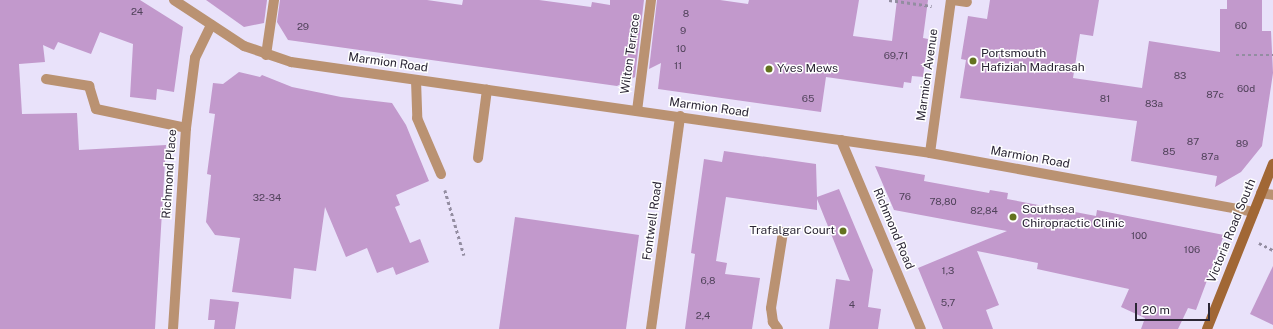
<!DOCTYPE html>
<html>
<head>
<meta charset="utf-8">
<style>
  body { margin:0 }
  #map { position:relative; width:1273px; height:329px; overflow:hidden; background:#e9e2fa; font-family:"Public Sans",sans-serif }
  div>[style] { position:absolute }
  .building>* { inset:0; background:#c299cc }
  .path>* { height:2.5px; margin-top:-1.25px; transform-origin:0; background:repeating-linear-gradient(90deg,#938da1 0 3px,transparent 0 6px) }
  .service>* { height:10px; margin:-5px; padding:0 5px; transform-origin:5px; border-radius:5px; background:#ba9272 }
  .minor>* { height:10px; margin:-5px; padding:0 5px; transform-origin:5px; border-radius:5px; background:#ba9272 }
  .secondary>* { height:10px; margin:-5px; padding:0 5px; transform-origin:5px; border-radius:5px; background:#a16735 }
  .dots>* { width:11px; height:11px; translate:-50% -50%; box-sizing:border-box; border:2px solid #fff; border-radius:50% }
  span { translate:-50% -50%; white-space:nowrap; text-align:center; line-height:1.15; -webkit-text-stroke:3px #fff; paint-order:stroke }
  .number-label { font-size:10px; color:#51435b }
  .number-label span { -webkit-text-stroke-width:0 }
  .street-label { font-size:12px; color:#2b2635 }
  .poi-label { font-size:12px; color:#2b2635 }
  .left { translate:0 -50%; text-align:left }
  .right { translate:-100% -50%; text-align:right }
  .scale { position:absolute; left:1135px; top:303px; width:75px; height:18px; box-sizing:border-box; border:2px solid #2b2635; border-top:0; padding-left:5px; font-size:12px; line-height:14px; white-space:nowrap; color:#2b2635; -webkit-text-stroke:3px #fff; paint-order:stroke }
</style>
</head>
<body>
<div id="map">
  <div class="building">
    <i style="clip-path:polygon(0 0,140px 0,183px 27px,174px 92px,157px 89px,156px 100px,130px 97px,133px 44px,100px 32px,91px 54px,58px 42px,54px 50px,43px 45px,45px 62px,19px 64px,22px 114px,77px 113px,79px 150px,166px 145px,155px 329px,0 329px)"></i>
    <i style="clip-path:polygon(206px 0,267px 0,264px 23px,244px 27px)"></i>
    <i style="clip-path:polygon(280px 0,427px 0,462px 5px,463px 0,539px 0,591px 7px,592px 2px,610px 5px,610px 0,644px 0,635px 77px,617px 86px,288px 40px,277px 22px)"></i>
    <i style="clip-path:polygon(657px 0,720px 0,748px 4px,749px 0,859px 0,853px 36px,892px 41px,897px 0,928px 0,923px 38px,928px 39px,923px 77px,912px 76px,911px 83px,904px 82px,903px 88px,826px 77px,821px 112px,658px 89px,661px 63px,649px 69px)"></i>
    <i style="clip-path:polygon(990px 0,1099px 0,1093px 36px,1080px 34px,1073px 78px,1142px 88px,1149px 41px,1220px 52px,1220px 9px,1227px 9px,1227px 0,1262px 0,1262px 31px,1271px 31px,1273px 73px,1262px 146px,1241px 172px,1215px 187px,1217px 176px,1131px 161px,1137px 121px,960px 98px,966px 60px,961px 59px,968px 16px,987px 19px)"></i>
    <i style="clip-path:polygon(239px 72px,260px 77px,262px 75px,292px 87px,341px 97px,392px 103px,406px 125px,429px 181px,396px 195px,400px 205px,395px 207px,410px 243px,420px 239px,429px 262px,396px 275px,393px 267px,377px 273px,367px 248px,346px 257px,325px 207px,316px 271px,294px 268px,291px 299px,232px 292px,240px 238px,215px 235px,206px 222px,211px 175px,207px 174px,215px 114px,209px 113px,213px 83px,223px 84px)"></i>
    <i style="clip-path:polygon(724px 151px,816px 164px,817px 197px,839px 189px,873px 270px,868px 307px,881px 309px,878px 329px,829px 329px,836px 279px,850px 281px,817px 199px,817px 210px,726px 197px,716px 261px,727px 263px,725px 274px,760px 278px,752px 329px,685px 329px,695px 254px,691px 253px,704px 159px,722px 162px)"></i>
    <i style="clip-path:polygon(875px 166px,925px 175px,924px 181px,989px 193px,990px 190px,1008px 193px,1007px 199px,1096px 216px,1097px 210px,1224px 235px,1196px 310px,1188px 308px,1178px 329px,1141px 329px,1145px 318px,1121px 307px,1129px 289px,1037px 269px,1038px 263px,977px 251px,999px 305px,986px 310px,993px 329px,943px 329px,918px 268px,1007px 231px,894px 210px)"></i>
    <i style="clip-path:polygon(515px 217px,639px 235px,626px 329px,499px 329px)"></i>
    <i style="clip-path:polygon(1273px 266px,1273px 325px,1250px 314px)"></i>
    <i style="clip-path:polygon(210px 299px,239px 302px,235px 329px,214px 329px,215px 320px,208px 320px)"></i>
  </div>
  <div class="path">
    <i style="left:889px;top:0;width:43px;rotate:7.9deg"></i>
    <i style="left:1236px;top:55px;width:37px"></i>
    <i style="left:445px;top:190px;width:68px;rotate:73.7deg"></i>
    <i style="left:1259px;top:243px;width:16px;rotate:27deg"></i>
  </div>
  <div class="service">
    <i style="left:46px;top:79px;width:44px;rotate:9.2deg"></i>
    <i style="left:89px;top:86px;width:24px;rotate:73deg"></i>
    <i style="left:96px;top:109px;width:92px;rotate:11.9deg"></i>
    <i style="left:416px;top:80px;width:38px;rotate:88deg"></i>
    <i style="left:417px;top:118px;width:61px;rotate:66.8deg"></i>
    <i style="left:478px;top:158px;width:69px;rotate:-82.5deg"></i>
    <i style="left:778px;top:329px;width:9px;rotate:-126deg"></i>
    <i style="left:773px;top:322px;width:14px;rotate:-98deg"></i>
    <i style="left:771px;top:308px;width:77px;rotate:-81deg"></i>
  </div>
  <div class="minor">
    <i style="left:174px;top:0;width:84px;rotate:33.3deg"></i>
    <i style="left:244px;top:46px;width:50px;rotate:18.8deg"></i>
    <i style="left:291px;top:62px;width:645px;rotate:8.1deg"></i>
    <i style="left:930px;top:153px;width:329px;rotate:10.3deg"></i>
    <i style="left:953px;top:0;width:14px;rotate:8deg"></i>
    <i style="left:266px;top:55px;width:56px;rotate:-81.7deg"></i>
    <i style="left:637px;top:111px;width:112px;rotate:-82.8deg"></i>
    <i style="left:841px;top:140px;width:205px;rotate:67.1deg"></i>
    <i style="left:930px;top:153px;width:154px;rotate:-82.2deg"></i>
    <i style="left:1261px;top:193px;width:12px;rotate:9deg"></i>
    <i style="left:173px;top:329px;width:201px;rotate:-86.3deg"></i>
    <i style="left:186px;top:128px;width:71px;rotate:-82.7deg"></i>
    <i style="left:195px;top:58px;width:37px;rotate:-64deg"></i>
    <i style="left:651px;top:329px;width:215px;rotate:-82.2deg"></i>
  </div>
  <div class="secondary">
    <i style="left:1207px;top:329px;width:178px;rotate:-68.2deg"></i>
  </div>
  <div class="dots">
    <i style="left:973px;top:61px;background:#63721f"></i>
    <i style="left:769px;top:69px;background:#63721f"></i>
    <i style="left:1013px;top:217px;background:#63721f"></i>
    <i style="left:843px;top:231px;background:#63721f"></i>
  </div>
  <div class="number-label">
    <span style="left:137px;top:12px">24</span>
    <span style="left:686px;top:14px">8</span>
    <span style="left:1241px;top:26px">60</span>
    <span style="left:303px;top:27px">29</span>
    <span style="left:683px;top:31px">9</span>
    <span style="left:681px;top:49px">10</span>
    <span style="left:896px;top:56px">69,71</span>
    <span style="left:678px;top:66px">11</span>
    <span style="left:1180px;top:76px">83</span>
    <span style="left:1246px;top:89px">60d</span>
    <span style="left:1215px;top:95px">87c</span>
    <span style="left:808px;top:99px">65</span>
    <span style="left:1105px;top:99px">81</span>
    <span style="left:1154px;top:104px">83a</span>
    <span style="left:1193px;top:142px">87</span>
    <span style="left:1242px;top:144px">89</span>
    <span style="left:1169px;top:152px">85</span>
    <span style="left:1210px;top:157px">87a</span>
    <span style="left:905px;top:197px">76</span>
    <span style="left:267px;top:198px">32-34</span>
    <span style="left:943px;top:202px">78,80</span>
    <span style="left:984px;top:211px">82,84</span>
    <span style="left:1139px;top:236px">100</span>
    <span style="left:1192px;top:250px">106</span>
    <span style="left:948px;top:271px">1,3</span>
    <span style="left:708px;top:281px">6,8</span>
    <span style="left:948px;top:303px">5,7</span>
    <span style="left:852px;top:305px">4</span>
    <span style="left:703px;top:316px">2,4</span>
  </div>
  <div class="street-label">
    <span style="left:631px;top:54px;rotate:-82deg">Wilton Terrace</span>
    <span style="left:388px;top:63px;rotate:8deg">Marmion Road</span>
    <span style="left:928px;top:75px;rotate:-82deg">Marmion Avenue</span>
    <span style="left:709px;top:108px;rotate:8deg">Marmion Road</span>
    <span style="left:1030px;top:158px;rotate:10deg">Marmion Road</span>
    <span style="left:170px;top:174px;rotate:-86deg">Richmond Place</span>
    <span style="left:653px;top:221px;rotate:-82deg">Fontwell Road</span>
    <span style="left:893px;top:229px;rotate:67deg">Richmond Road</span>
    <span style="left:1232px;top:231px;rotate:-68deg">Victoria Road South</span>
  </div>
  <div class="poi-label">
    <span class="left" style="left:981px;top:61px">Portsmouth<br>Hafiziah Madrasah</span>
    <span class="left" style="left:777px;top:69px">Yves Mews</span>
    <span class="left" style="left:1022px;top:217px">Southsea<br>Chiropractic Clinic</span>
    <span class="right" style="left:835px;top:231px">Trafalgar Court</span>
  </div>
  <div class="scale">20 m</div>
</div>
</body>
</html>
